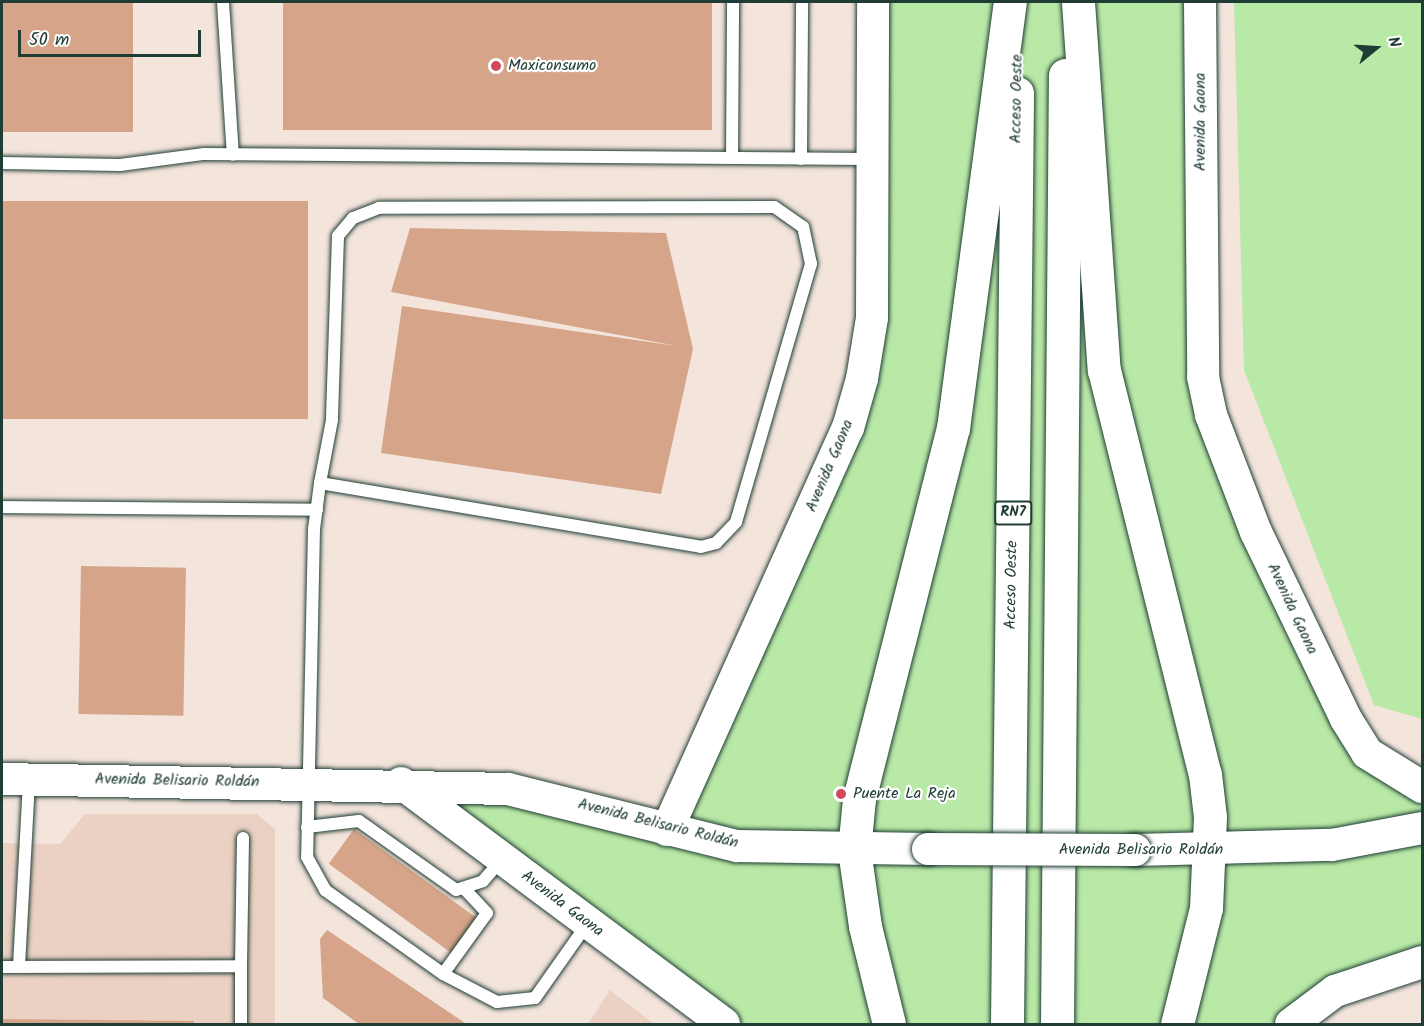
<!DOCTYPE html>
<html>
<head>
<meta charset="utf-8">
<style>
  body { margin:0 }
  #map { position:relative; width:1424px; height:1026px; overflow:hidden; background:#f3e4dc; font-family:Kalam,sans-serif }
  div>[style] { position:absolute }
  .built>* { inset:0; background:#ead1c3 }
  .green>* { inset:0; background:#b9e9a7 }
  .building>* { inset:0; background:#d6a589; transform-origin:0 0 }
  .roads { filter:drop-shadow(0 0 2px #1f3d34) drop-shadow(0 0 2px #1f3d34) }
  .service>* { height:12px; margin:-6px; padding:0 6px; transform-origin:6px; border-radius:6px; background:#fff }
  .tertiary>* { height:32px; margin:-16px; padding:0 16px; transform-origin:16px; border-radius:16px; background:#fff }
  .motorway>* { height:33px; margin:-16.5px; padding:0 16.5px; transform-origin:16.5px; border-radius:16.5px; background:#fff }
  .bridges { filter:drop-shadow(0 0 2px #1f3d34) drop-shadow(0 0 2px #1f3d34) }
  .tertiary-bridge>* { height:32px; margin:-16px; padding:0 16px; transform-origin:16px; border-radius:16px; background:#fff }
  .dots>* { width:16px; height:16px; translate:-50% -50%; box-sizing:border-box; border:3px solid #fff; border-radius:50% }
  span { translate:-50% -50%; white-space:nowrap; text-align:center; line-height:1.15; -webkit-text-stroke:4.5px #fff; paint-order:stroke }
  .shield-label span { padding:2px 4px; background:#fff; border:2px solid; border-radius:4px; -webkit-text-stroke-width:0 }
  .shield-label { font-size:15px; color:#1f3d34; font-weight:700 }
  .poi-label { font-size:16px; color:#1f3d34 }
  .left { translate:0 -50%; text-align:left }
  .street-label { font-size:16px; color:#1f3d34 }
  .frame { position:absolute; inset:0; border:3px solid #1f3d34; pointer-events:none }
  .north { position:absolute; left:1346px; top:18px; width:60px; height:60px; -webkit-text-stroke:4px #fff; paint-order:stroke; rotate:72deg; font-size:16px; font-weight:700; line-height:24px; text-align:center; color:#1f3d34 }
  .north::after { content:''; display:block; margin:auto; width:21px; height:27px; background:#1f3d34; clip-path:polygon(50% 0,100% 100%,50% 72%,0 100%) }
  .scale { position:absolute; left:18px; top:30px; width:183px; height:27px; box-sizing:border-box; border:3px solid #1f3d34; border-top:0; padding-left:8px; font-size:18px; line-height:21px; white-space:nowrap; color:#1f3d34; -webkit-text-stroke:4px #fff; paint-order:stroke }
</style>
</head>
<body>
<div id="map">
  <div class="built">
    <i style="clip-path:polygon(85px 814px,257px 814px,275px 829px,275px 1024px,2px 1024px,2px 843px,60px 844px)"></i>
    <i style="clip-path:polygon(610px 990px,654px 1024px,588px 1024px)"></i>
  </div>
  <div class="green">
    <i style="clip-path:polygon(873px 2px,1200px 2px,1203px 377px,1346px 719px,1422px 787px,1422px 962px,1291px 1024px,724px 1024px,401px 783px,667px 829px,862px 379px)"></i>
    <i style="clip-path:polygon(1234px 2px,1422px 2px,1422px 719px,1374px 705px,1244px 370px)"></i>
  </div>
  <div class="building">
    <i style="left:2px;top:2px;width:131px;height:130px"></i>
    <i style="left:283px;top:2px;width:429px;height:128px"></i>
    <i style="left:308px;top:201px;width:218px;height:306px;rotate:90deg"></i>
    <i style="clip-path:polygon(410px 228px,666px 233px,693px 349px,661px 494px,381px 453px,402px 306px,677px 346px,391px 292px)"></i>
    <i style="left:81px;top:566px;width:105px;height:148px;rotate:1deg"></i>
    <i style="left:354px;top:829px;width:155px;height:43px;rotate:36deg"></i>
    <i style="clip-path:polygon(327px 930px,465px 1023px,359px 1024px,323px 998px,320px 939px)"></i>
    <i style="clip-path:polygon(2px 1019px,194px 1021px,194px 1024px,2px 1024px)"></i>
  </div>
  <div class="roads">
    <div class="service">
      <i style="left:223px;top:2px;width:153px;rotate:86.3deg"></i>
      <i style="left:732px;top:158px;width:156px;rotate:-89.6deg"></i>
      <i style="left:801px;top:159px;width:157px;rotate:-89.6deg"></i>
      <i style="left:2px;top:163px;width:118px;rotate:1deg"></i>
      <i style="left:120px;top:165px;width:85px;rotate:-7.5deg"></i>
      <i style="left:204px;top:154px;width:667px;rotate:0.43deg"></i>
      <i style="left:320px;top:483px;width:386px;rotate:9.5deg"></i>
      <i style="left:701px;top:547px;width:16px;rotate:-15deg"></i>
      <i style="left:716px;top:543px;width:29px;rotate:-46deg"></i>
      <i style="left:736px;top:522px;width:269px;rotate:-73.8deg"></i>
      <i style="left:811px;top:264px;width:38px;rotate:-102deg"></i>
      <i style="left:803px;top:227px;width:35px;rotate:-145deg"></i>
      <i style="left:774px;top:207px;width:395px;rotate:179.9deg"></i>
      <i style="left:379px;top:208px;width:28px;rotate:159deg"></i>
      <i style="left:353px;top:218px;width:23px;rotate:130deg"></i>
      <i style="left:338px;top:236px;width:184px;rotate:91.9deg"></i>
      <i style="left:332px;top:420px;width:64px;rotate:100.8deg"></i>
      <i style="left:320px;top:483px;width:46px;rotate:97.4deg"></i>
      <i style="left:314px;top:529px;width:328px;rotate:91.2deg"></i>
      <i style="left:307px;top:857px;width:38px;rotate:61deg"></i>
      <i style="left:325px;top:890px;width:145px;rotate:35.4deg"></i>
      <i style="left:443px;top:974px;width:61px;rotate:27.4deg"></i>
      <i style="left:497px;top:1002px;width:38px;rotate:-6deg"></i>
      <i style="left:535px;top:998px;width:92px;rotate:-54.8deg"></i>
      <i style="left:2px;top:507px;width:315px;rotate:0.5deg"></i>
      <i style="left:307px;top:827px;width:52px;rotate:-6.6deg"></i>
      <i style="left:359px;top:821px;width:119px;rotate:35.4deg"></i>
      <i style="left:456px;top:890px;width:28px;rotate:-18deg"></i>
      <i style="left:483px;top:881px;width:28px;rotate:-49deg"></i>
      <i style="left:19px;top:966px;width:187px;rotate:-86.9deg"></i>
      <i style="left:2px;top:967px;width:239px;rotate:-0.2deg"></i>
      <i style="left:241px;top:966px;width:128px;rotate:-89.1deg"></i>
      <i style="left:443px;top:974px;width:75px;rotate:-54.2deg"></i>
      <i style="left:487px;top:913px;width:34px;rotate:-133deg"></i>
      <i style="left:241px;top:1024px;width:58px;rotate:-90deg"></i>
    </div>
    <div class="tertiary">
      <i style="left:1200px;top:2px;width:375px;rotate:89.5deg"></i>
      <i style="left:1203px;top:377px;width:39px;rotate:78deg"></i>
      <i style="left:1211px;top:415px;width:125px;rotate:69deg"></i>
      <i style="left:1256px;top:532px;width:208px;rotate:64.3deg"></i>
      <i style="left:1346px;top:719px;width:40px;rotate:58deg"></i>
      <i style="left:1367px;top:753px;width:65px;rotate:31.7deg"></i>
      <i style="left:2px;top:779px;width:506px;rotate:1.13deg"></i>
      <i style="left:508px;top:789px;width:236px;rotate:14deg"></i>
      <i style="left:737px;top:846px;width:191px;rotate:0.9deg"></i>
      <i style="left:401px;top:783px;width:403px;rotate:36.7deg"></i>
      <i style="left:667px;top:830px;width:441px;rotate:-65.8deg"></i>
      <i style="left:848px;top:428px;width:51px;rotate:-74.1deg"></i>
      <i style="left:862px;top:379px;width:62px;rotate:-80.7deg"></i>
      <i style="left:872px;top:318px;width:316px;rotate:-89.8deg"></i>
      <i style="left:1135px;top:850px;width:197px;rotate:-1.5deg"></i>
      <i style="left:1332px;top:845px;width:92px;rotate:-10.7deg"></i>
      <i style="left:1291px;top:1024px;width:55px;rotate:-36.9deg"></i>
      <i style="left:1335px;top:991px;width:92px;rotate:-18.4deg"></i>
    </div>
    <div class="motorway">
      <i style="left:1078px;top:2px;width:369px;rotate:86deg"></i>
      <i style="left:1104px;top:370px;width:416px;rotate:76deg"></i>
      <i style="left:1205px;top:774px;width:43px;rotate:83.4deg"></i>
      <i style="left:1210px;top:817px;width:91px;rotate:92.5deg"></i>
      <i style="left:1206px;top:908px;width:120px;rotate:104deg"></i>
      <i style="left:889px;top:1024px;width:101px;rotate:-103.8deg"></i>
      <i style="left:865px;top:926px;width:77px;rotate:-98.2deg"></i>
      <i style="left:854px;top:850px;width:51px;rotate:-84.4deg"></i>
      <i style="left:859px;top:799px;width:383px;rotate:-75.8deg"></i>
      <i style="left:953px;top:428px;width:430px;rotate:-82.4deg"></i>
      <i style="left:1007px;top:1024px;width:931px;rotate:-89.38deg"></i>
      <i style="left:1057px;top:1024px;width:949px;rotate:-89.52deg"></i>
    </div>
  </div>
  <div class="bridges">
    <div class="tertiary-bridge">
      <i style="left:928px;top:849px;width:207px;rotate:0.3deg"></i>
    </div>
  </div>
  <div class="dots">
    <i style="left:496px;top:66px;background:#d1495b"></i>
    <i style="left:841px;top:794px;background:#d1495b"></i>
  </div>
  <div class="shield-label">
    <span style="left:1013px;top:513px">RN7</span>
  </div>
  <div class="poi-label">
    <span class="left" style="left:508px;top:66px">Maxiconsumo</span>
    <span class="left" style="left:853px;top:794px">Puente La Reja</span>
  </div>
  <div class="street-label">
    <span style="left:1017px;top:99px;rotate:-89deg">Acceso Oeste</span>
    <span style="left:1201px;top:122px;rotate:-90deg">Avenida Gaona</span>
    <span style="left:830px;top:466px;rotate:-67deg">Avenida Gaona</span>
    <span style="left:1012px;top:585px;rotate:-89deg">Acceso Oeste</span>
    <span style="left:1292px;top:609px;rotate:65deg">Avenida Gaona</span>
    <span style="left:177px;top:781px;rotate:1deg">Avenida Belisario Roldán</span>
    <span style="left:658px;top:824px;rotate:14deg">Avenida Belisario Roldán</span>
    <span style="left:1141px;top:850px">Avenida Belisario Roldán</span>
    <span style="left:562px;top:904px;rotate:37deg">Avenida Gaona</span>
  </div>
  <div class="frame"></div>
  <div class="north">N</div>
  <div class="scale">50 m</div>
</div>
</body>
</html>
